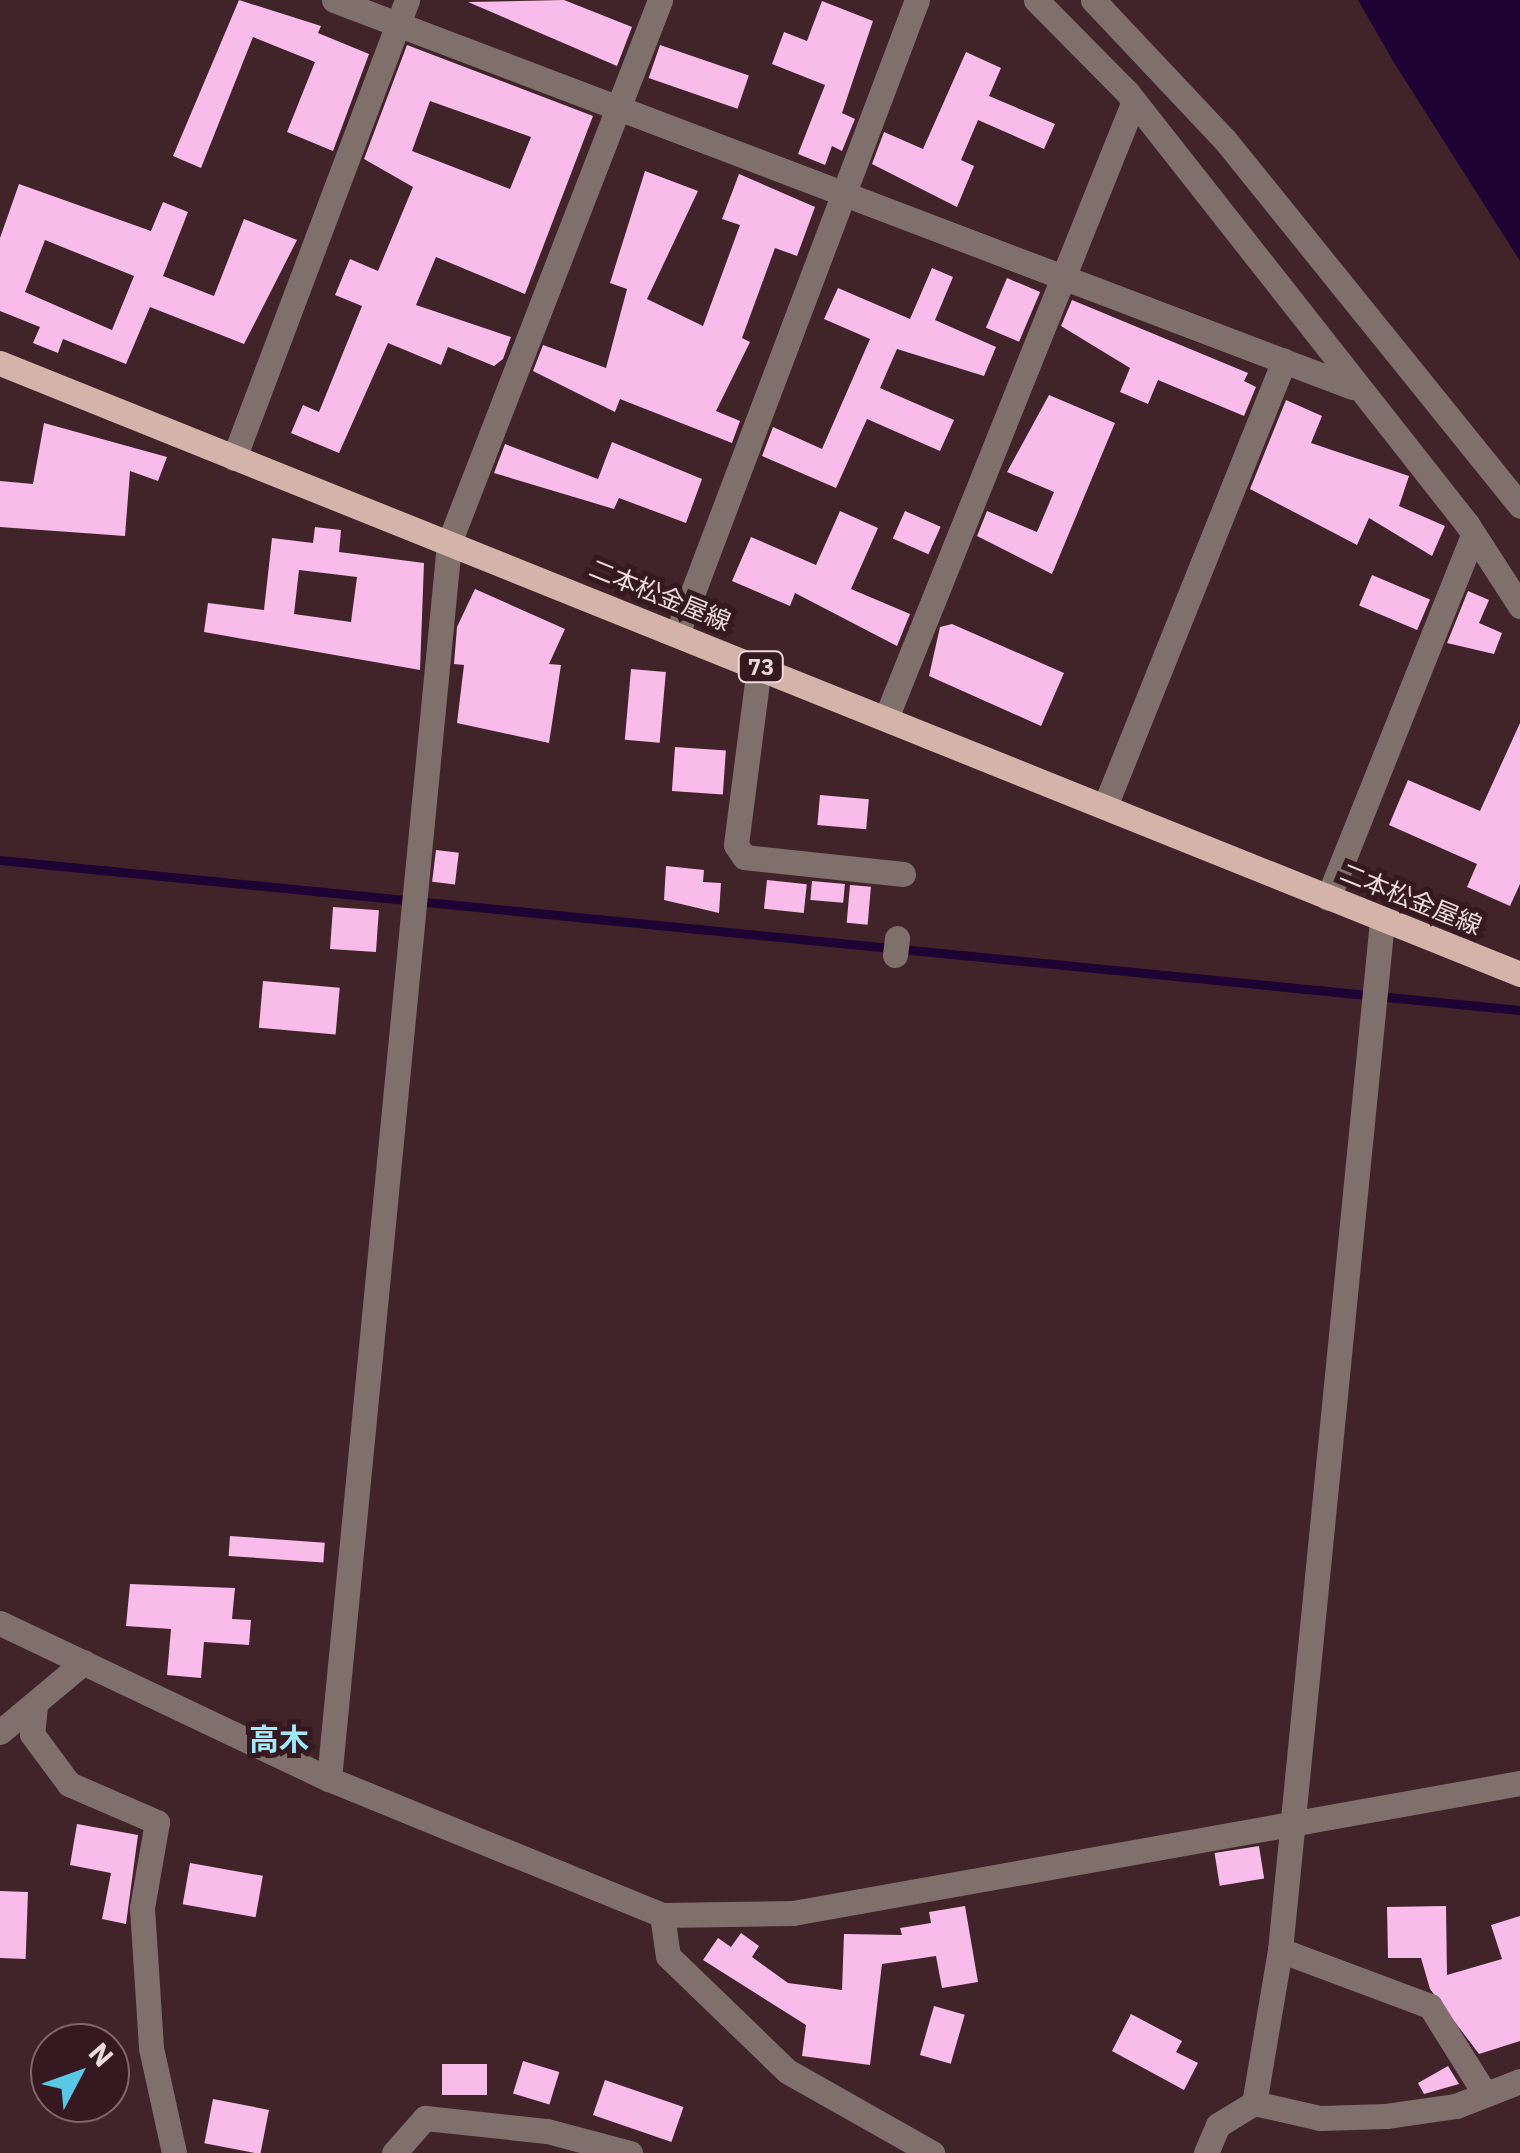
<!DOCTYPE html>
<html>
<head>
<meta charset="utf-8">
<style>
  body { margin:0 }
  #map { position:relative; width:1520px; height:2153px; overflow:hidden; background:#41232a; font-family:"IBM Plex Sans","Noto Sans JP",sans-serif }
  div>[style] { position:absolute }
  .water>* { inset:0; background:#1e0233 }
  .stream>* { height:9px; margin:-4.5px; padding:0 4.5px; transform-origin:4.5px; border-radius:4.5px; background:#1e0233 }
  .building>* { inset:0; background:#f9bcea; transform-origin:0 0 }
  .minor>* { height:25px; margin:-12.5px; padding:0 12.5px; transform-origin:12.5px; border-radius:12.5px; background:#80706c }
  .major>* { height:25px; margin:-12.5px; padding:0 12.5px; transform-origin:12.5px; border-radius:12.5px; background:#d4b3ab }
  span { translate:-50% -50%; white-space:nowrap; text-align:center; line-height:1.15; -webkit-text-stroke:10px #361920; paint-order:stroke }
  .shield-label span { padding:2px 8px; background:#361920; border:2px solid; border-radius:8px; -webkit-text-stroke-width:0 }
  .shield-label { font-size:22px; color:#eed9dc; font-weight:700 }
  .street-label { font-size:25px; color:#eed9dc }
  .quarter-label { font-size:30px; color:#9deafe; font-weight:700 }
  .north { position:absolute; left:30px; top:2023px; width:100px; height:100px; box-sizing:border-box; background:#361920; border:2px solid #80666b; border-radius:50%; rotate:49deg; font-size:28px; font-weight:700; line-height:40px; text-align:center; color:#eed9dc }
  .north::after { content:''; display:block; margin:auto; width:35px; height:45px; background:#59c8e4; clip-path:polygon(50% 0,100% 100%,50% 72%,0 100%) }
</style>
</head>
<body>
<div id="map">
  <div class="water">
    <i style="clip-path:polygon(1358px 0,1520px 0,1520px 261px,1393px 61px)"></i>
  </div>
  <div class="stream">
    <i style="left:0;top:860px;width:1527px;rotate:5.64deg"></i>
  </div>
  <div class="building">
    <i style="clip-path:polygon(239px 0,321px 26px,318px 33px,369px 54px,333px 151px,287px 132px,315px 62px,253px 37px,201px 168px,173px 156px)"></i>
    <i style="clip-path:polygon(564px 0,632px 27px,617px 66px,468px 2px)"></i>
    <i style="clip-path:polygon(822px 1px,873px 21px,842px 113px,855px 119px,842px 151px,832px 146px,825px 165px,798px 154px,825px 85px,772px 64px,784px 32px,807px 41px)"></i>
    <i style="clip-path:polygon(evenodd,407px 45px,593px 116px,525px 294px,436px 257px,416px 305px,511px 337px,503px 359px,494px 366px,448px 347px,441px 365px,388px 343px,339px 453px,291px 433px,303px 405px,319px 412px,362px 306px,335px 295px,350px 259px,378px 271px,413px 187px,364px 159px,407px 45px,430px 101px,531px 137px,510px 189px,412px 151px,430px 101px)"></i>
    <i style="left:660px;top:45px;width:94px;height:35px;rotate:19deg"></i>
    <i style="clip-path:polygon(966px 52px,1001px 68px,989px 96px,1055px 124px,1044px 149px,978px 120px,961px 160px,974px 166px,957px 207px,872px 164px,884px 132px,923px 149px)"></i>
    <i style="clip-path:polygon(645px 171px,698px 191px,647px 299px,703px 326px,740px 225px,722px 219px,739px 174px,815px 207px,797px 256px,775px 248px,742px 338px,750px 342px,716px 411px,740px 421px,732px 443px,620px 399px,615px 412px,533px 371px,543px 345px,606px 368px,627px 289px,610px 283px)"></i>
    <i style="clip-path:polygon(evenodd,19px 184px,151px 231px,163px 202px,188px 212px,163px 276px,214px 296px,244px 219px,297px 240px,244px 344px,150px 307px,126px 364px,63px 339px,58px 353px,33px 343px,40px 327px,0 311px,0 238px,19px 184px,45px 240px,134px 276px,112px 330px,25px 292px,45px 240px)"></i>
    <i style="clip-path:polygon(932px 268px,953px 277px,935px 320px,996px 347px,984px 376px,897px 349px,880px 388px,954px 420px,940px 451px,867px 419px,836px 488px,762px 456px,773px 427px,822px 449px,870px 339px,824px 319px,838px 288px,910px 319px)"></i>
    <i style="left:1007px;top:278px;width:36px;height:54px;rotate:23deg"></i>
    <i style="clip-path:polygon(1072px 300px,1248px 373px,1244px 381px,1256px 387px,1244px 416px,1158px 380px,1148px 404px,1120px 392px,1130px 368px,1061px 326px)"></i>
    <i style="clip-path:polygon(1049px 395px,1115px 423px,1052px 574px,977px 536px,987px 511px,1037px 532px,1054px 492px,1007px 472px)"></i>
    <i style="clip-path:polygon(1286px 400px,1322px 416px,1311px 443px,1409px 476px,1399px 506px,1445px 526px,1432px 556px,1369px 518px,1357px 545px,1250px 489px)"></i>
    <i style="clip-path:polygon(44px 423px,167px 457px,158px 481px,130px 471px,125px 536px,0 527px,0 481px,33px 484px)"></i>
    <i style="clip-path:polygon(612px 442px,702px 479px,686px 523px,619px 498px,614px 509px,494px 473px,505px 444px,598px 479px)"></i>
    <i style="clip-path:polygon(840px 511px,878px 528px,851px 589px,910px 614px,897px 646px,795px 593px,790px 606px,732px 581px,751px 537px,816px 565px)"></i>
    <i style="left:905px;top:511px;width:39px;height:30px;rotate:24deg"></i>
    <i style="clip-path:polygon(evenodd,315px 527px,341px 530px,339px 552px,424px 563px,420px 670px,204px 632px,208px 603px,264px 610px,272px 538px,313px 543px,315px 527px,299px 570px,357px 577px,351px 622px,294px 614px,299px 570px)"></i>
    <i style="left:1372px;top:575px;width:63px;height:33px;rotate:23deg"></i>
    <i style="clip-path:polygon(475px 589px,565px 629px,549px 664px,561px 665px,549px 743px,457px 723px,464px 665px,454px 664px,457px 627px)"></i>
    <i style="clip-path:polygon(1468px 591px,1489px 600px,1479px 623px,1502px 633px,1494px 654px,1447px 643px)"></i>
    <i style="clip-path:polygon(952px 624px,1064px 673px,1041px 726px,929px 676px,940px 627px)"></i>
    <i style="left:631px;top:669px;width:35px;height:71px;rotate:5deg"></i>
    <i style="clip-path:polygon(1520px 723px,1520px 884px,1510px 906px,1467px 887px,1477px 864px,1389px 825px,1408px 780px,1480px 811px)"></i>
    <i style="left:675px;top:747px;width:51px;height:44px;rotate:4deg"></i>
    <i style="left:820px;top:795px;width:49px;height:30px;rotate:5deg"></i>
    <i style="left:436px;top:850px;width:23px;height:32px;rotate:7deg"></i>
    <i style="clip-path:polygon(666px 866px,704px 870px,703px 882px,721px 883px,719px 913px,664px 900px)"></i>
    <i style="left:767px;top:880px;width:40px;height:29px;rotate:6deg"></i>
    <i style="left:812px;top:881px;width:33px;height:19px;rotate:5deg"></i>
    <i style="left:850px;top:885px;width:21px;height:38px;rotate:5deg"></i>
    <i style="left:333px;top:907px;width:46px;height:42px;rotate:4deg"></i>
    <i style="left:263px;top:981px;width:77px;height:47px;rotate:5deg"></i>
    <i style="left:230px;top:1536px;width:95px;height:20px;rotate:4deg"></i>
    <i style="clip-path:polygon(130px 1584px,235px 1588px,232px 1619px,251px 1620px,249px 1645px,204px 1642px,201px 1678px,167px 1675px,171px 1629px,126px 1626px)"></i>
    <i style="clip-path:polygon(77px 1824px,138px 1835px,126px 1924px,102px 1919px,111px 1873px,70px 1865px)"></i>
    <i style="left:1259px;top:1846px;width:33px;height:45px;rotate:81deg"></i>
    <i style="left:190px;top:1863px;width:74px;height:42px;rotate:10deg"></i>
    <i style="left:0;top:1891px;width:28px;height:67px;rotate:2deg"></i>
    <i style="clip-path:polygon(965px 1906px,978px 1982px,942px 1988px,936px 1956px,882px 1964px,870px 2065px,802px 2056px,806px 2025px,703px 1960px,718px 1938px,731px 1947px,741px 1933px,759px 1946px,752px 1957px,788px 1983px,842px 1990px,844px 1934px,902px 1935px,900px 1928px,931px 1923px,929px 1912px)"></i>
    <i style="clip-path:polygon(1446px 1906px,1447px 1975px,1502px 1959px,1491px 1925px,1520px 1916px,1520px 2041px,1479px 2054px,1430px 1989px,1421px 1958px,1388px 1958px,1387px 1907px)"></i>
    <i style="left:934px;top:2006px;width:32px;height:51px;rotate:16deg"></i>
    <i style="clip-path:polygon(1131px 2014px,1182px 2041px,1176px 2052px,1198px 2063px,1184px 2090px,1112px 2051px)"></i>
    <i style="left:523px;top:2061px;width:38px;height:34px;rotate:17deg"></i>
    <i style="left:487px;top:2064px;width:31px;height:45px;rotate:90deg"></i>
    <i style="clip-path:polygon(1448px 2066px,1459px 2084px,1424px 2094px,1418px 2083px)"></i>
    <i style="left:605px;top:2080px;width:83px;height:37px;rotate:19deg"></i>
    <i style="left:213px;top:2099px;width:57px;height:45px;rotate:11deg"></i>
  </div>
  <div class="minor">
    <i style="left:334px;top:0;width:1089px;rotate:20.81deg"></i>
    <i style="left:1036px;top:0;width:129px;rotate:45.3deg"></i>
    <i style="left:1127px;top:92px;width:550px;rotate:51.8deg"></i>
    <i style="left:1467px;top:524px;width:98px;rotate:57.1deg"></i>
    <i style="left:1093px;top:0;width:192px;rotate:46.7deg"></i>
    <i style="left:1225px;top:140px;width:470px;rotate:51.1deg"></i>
    <i style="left:234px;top:458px;width:490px;rotate:-69.3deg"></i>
    <i style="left:677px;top:634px;width:678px;rotate:-69.27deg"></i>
    <i style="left:759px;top:667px;width:179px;rotate:97.4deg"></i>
    <i style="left:736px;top:845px;width:14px;rotate:56deg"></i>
    <i style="left:744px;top:857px;width:160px;rotate:6.1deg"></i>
    <i style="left:886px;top:718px;width:665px;rotate:-68.1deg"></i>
    <i style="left:1105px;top:806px;width:480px;rotate:-68.1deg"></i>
    <i style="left:1328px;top:898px;width:391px;rotate:-68.2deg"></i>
    <i style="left:1382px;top:921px;width:1034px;rotate:95.66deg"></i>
    <i style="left:1280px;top:1950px;width:155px;rotate:99.6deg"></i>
    <i style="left:1254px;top:2103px;width:68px;rotate:12.8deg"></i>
    <i style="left:1320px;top:2118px;width:66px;rotate:-1.7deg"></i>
    <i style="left:1386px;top:2116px;width:71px;rotate:-8.1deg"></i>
    <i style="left:1456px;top:2106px;width:69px;rotate:-21.3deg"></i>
    <i style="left:895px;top:955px;width:17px;rotate:-83deg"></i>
    <i style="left:0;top:1623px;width:364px;rotate:25.4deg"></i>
    <i style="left:329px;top:1779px;width:360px;rotate:22.2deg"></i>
    <i style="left:662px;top:1915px;width:131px;rotate:-0.9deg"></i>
    <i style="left:793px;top:1913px;width:739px;rotate:-10.14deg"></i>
    <i style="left:35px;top:1706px;width:28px;rotate:96deg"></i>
    <i style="left:32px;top:1734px;width:62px;rotate:53.5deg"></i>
    <i style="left:69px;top:1784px;width:96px;rotate:23.4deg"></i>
    <i style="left:157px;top:1822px;width:87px;rotate:99.9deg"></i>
    <i style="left:142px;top:1908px;width:140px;rotate:86.3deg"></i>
    <i style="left:151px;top:2048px;width:107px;rotate:77.6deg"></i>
    <i style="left:0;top:1732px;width:109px;rotate:-39.8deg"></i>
    <i style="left:329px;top:1779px;width:1242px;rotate:-84.45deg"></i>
    <i style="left:449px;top:543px;width:583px;rotate:-68.76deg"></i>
    <i style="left:662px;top:1915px;width:41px;rotate:81.7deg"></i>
    <i style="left:668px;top:1956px;width:165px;rotate:44deg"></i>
    <i style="left:787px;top:2071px;width:167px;rotate:29.5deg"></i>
    <i style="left:1280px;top:1950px;width:160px;rotate:20.5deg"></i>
    <i style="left:1430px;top:2006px;width:104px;rotate:58deg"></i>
    <i style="left:394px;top:2153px;width:47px;rotate:-48.5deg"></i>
    <i style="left:425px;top:2118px;width:123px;rotate:6.1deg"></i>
    <i style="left:547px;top:2131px;width:86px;rotate:14.8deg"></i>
    <i style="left:1206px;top:2153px;width:30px;rotate:-67deg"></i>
    <i style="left:1218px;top:2125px;width:42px;rotate:-31.4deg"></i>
  </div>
  <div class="major">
    <i style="left:0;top:363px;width:1638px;rotate:21.9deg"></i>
  </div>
  <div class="shield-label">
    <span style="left:761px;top:667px">73</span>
  </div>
  <div class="street-label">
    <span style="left:660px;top:595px;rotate:22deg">二本松金屋線</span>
    <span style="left:1411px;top:899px;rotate:22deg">二本松金屋線</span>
  </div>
  <div class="quarter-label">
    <span style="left:279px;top:1739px">高木</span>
  </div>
  <div class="north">N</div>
</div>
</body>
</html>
